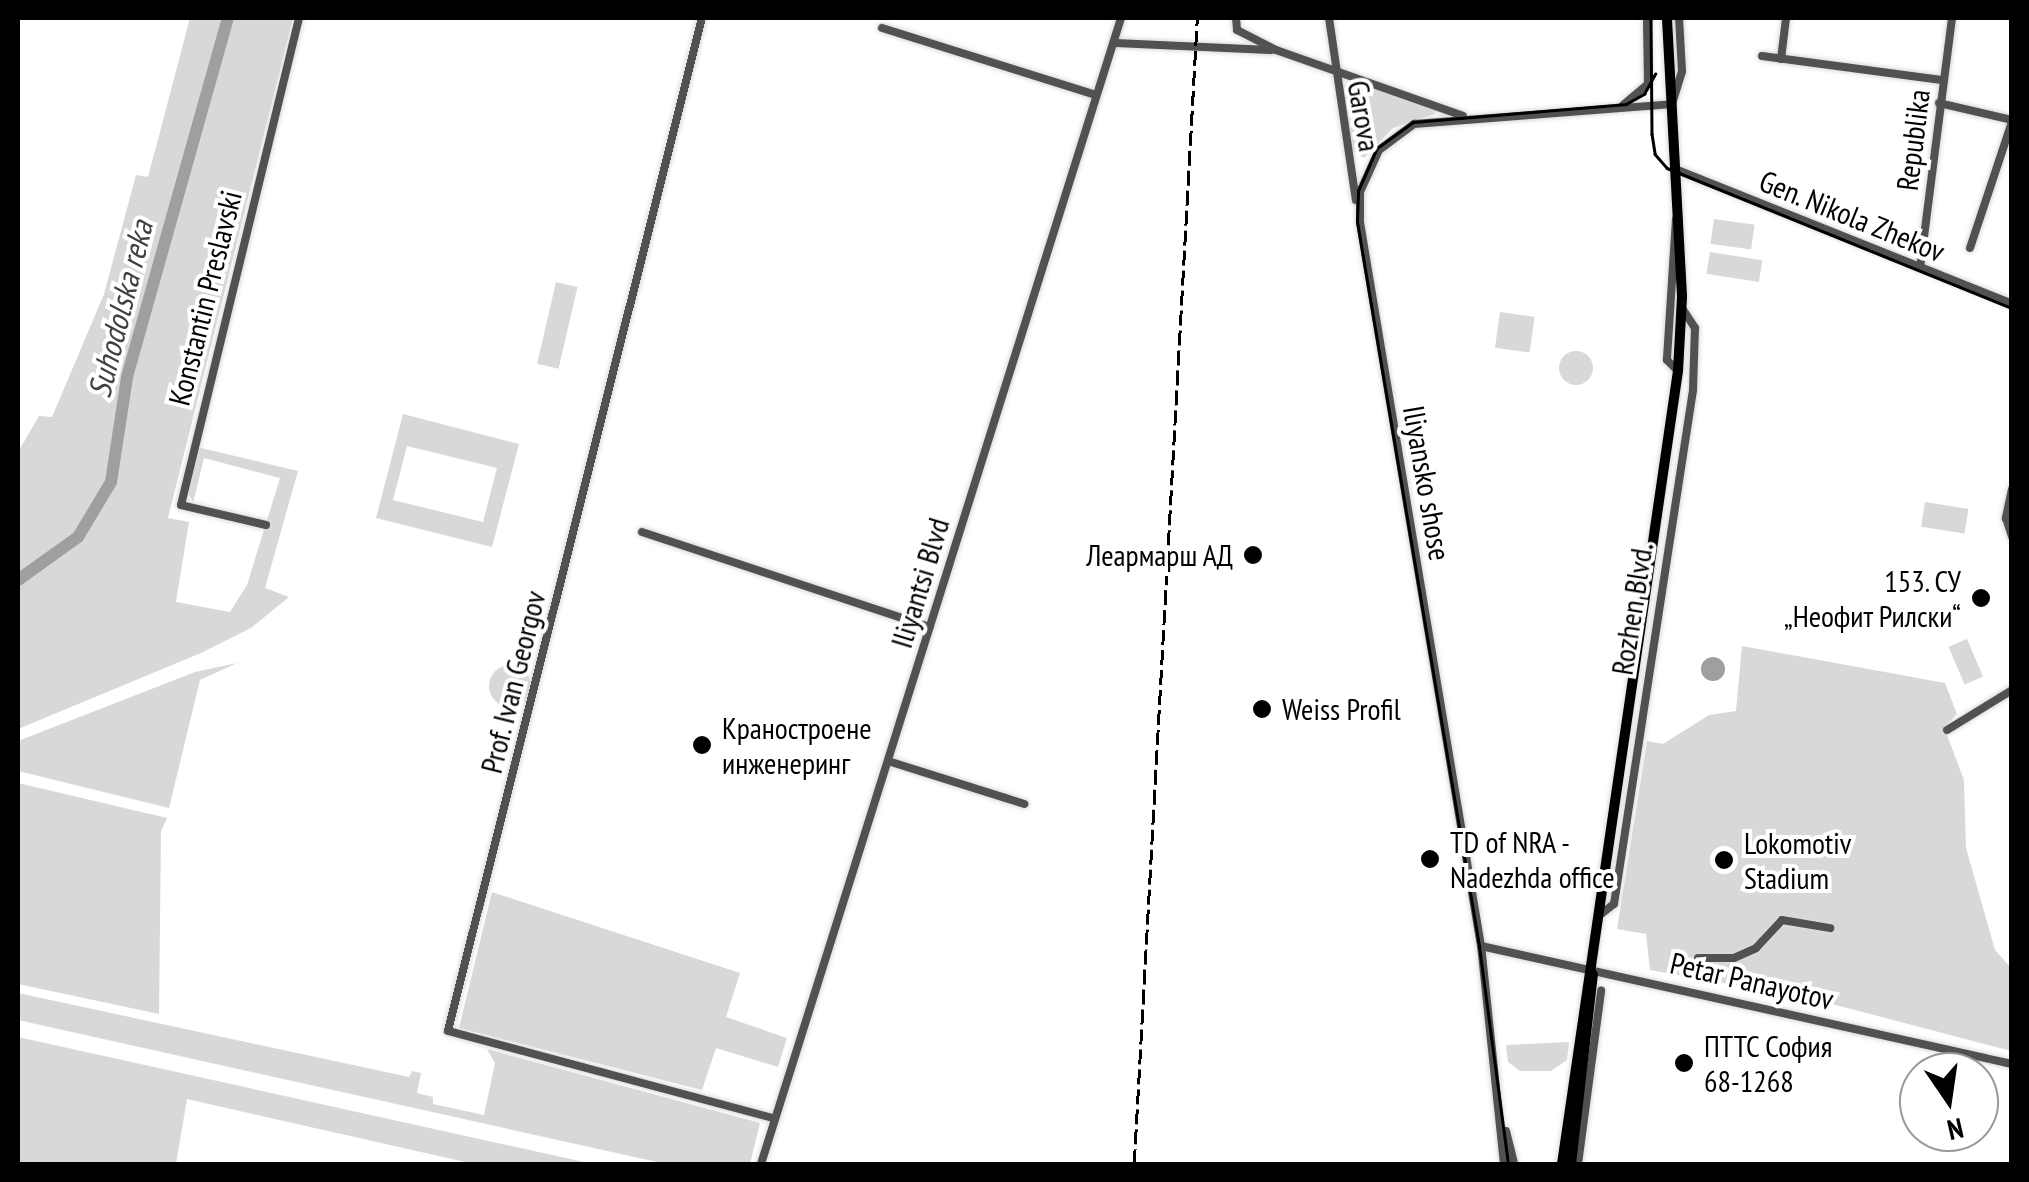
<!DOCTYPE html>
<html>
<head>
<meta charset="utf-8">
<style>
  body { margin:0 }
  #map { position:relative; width:2029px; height:1182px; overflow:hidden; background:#fff; font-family:"PT Sans Narrow",sans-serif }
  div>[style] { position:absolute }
  .green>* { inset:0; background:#d8d8d8; transform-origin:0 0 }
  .round { border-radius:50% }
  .water>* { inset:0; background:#9f9f9f }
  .river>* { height:12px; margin:-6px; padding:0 6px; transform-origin:6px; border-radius:6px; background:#9f9f9f }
  .roads { filter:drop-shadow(0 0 2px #dbdbdb) drop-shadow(0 0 2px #dbdbdb) }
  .minor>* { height:8px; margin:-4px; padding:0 4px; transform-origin:4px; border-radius:4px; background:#515151 }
  .major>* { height:10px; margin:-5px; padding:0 5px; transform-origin:5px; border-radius:5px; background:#000 }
  .tram>* { height:2.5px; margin:-1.25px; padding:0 1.25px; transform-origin:1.25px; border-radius:1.25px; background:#000 }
  .rail>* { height:2.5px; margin-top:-1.25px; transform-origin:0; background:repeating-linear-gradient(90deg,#000 0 15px,transparent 0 20px) }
  .dots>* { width:28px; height:28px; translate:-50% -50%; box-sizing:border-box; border:5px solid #fff; border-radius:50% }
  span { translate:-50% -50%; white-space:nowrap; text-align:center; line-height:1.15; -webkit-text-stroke:8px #fff; paint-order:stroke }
  .street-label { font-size:30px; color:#000 }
  .poi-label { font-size:30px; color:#000 }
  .right { translate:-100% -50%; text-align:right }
  .left { translate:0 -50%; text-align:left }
  .water-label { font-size:32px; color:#404040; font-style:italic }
  .frame { position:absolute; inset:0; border:20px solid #000; pointer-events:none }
  .north { position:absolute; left:1899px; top:1052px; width:100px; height:100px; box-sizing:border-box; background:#fff; border:2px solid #999; border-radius:50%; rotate:167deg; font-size:28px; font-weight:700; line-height:40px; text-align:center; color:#000 }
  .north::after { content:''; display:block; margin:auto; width:35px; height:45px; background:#000; clip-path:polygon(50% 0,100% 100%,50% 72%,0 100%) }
</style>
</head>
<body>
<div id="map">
  <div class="green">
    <i style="clip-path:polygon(190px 18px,293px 18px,168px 518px,189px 522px,176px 602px,230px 612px,247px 585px,280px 478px,204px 458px,193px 503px,187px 489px,197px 447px,298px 471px,265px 588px,289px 597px,251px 628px,201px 653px,18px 729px,18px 452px,39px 416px,52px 417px,104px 294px,136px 175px,148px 177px)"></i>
    <i style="clip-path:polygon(1353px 81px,1435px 110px,1435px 114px,1393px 128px,1364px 158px,1351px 150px,1342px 86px)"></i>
    <i style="left:1714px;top:219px;width:41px;height:25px;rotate:8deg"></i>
    <i style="left:1710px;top:252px;width:53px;height:22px;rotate:9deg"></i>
    <i style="left:556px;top:282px;width:22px;height:84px;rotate:13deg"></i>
    <i style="left:1500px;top:312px;width:35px;height:36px;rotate:8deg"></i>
    <i class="round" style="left:1559px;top:351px;width:34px;height:34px"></i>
    <i style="clip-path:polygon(evenodd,403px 414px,519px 444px,492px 547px,376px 518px,403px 414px,407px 446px,497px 468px,483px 522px,393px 500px,407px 446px)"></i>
    <i style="left:1925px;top:502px;width:44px;height:25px;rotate:9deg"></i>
    <i style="left:1967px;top:639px;width:41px;height:20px;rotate:67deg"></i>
    <i style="clip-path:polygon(1742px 646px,1945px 683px,1957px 714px,1944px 727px,1964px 780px,1966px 848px,1995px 950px,2011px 968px,2011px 1051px,1813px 999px,1650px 970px,1646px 934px,1617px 929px,1647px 741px,1663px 744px,1709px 715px,1736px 711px)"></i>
    <i style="clip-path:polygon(237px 663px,200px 680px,169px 808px,18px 771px,18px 741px,195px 672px)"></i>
    <i class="round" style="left:489px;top:665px;width:42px;height:42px"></i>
    <i style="clip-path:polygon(18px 783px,167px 818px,161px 831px,159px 1014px,18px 984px)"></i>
    <i style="clip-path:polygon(492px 892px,740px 973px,726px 1017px,787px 1038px,778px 1067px,716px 1048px,702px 1090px,459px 1028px)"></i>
    <i style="clip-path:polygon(18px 993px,409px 1077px,412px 1071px,421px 1073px,417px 1093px,433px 1097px,433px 1104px,484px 1115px,495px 1063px,487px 1049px,760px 1123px,750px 1164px,666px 1164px,18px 1020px)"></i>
    <i style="clip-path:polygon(18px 1037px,593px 1164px,474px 1164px,187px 1099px,176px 1164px,18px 1164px)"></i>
    <i style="clip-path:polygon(1569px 1042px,1567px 1060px,1551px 1071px,1520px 1071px,1508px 1062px,1506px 1045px)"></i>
  </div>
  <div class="water">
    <i class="round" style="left:1701px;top:657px;width:24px;height:24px"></i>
  </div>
  <div class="river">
    <i style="left:18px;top:580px;width:74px;rotate:-35.6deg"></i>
    <i style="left:78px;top:537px;width:64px;rotate:-59deg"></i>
    <i style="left:111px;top:482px;width:106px;rotate:-81.3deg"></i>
    <i style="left:127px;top:377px;width:373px;rotate:-74.3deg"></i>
  </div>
  <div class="roads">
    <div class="minor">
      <i style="left:702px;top:18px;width:1044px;rotate:104.08deg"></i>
      <i style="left:448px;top:1031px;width:336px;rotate:15deg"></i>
      <i style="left:1236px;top:18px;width:12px;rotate:85deg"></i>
      <i style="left:1237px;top:30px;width:44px;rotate:27.1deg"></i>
      <i style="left:1276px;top:50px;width:198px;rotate:19.4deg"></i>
      <i style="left:1329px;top:18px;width:184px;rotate:81.6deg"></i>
      <i style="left:882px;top:28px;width:224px;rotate:17.4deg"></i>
      <i style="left:1114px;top:43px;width:157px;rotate:2.6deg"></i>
      <i style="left:1762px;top:56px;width:183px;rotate:7.6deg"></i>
      <i style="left:1781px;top:59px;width:41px;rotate:-83deg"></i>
      <i style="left:1939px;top:103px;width:75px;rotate:13.1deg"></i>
      <i style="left:1623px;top:105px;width:33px;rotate:-40deg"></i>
      <i style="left:1648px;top:84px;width:66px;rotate:-90.9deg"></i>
      <i style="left:1675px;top:169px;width:363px;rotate:21.8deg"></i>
      <i style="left:1676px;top:219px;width:141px;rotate:93.7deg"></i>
      <i style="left:1667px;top:360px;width:16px;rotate:45deg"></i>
      <i style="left:1970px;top:248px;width:133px;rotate:-71.6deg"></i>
      <i style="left:1920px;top:268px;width:252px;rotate:-82.7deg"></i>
      <i style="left:2012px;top:489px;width:30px;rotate:102deg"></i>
      <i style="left:2006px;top:518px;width:20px;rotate:72deg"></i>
      <i style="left:266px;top:525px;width:87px;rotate:-166.8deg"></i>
      <i style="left:181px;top:505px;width:501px;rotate:-76.38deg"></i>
      <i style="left:642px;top:532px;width:303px;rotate:18.3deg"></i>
      <i style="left:1947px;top:730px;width:76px;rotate:-31.6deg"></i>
      <i style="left:888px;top:761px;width:143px;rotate:17.5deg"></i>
      <i style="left:1601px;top:914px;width:16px;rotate:-38deg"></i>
      <i style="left:1614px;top:904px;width:520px;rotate:-81.26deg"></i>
      <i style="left:1693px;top:390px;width:62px;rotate:-88.2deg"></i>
      <i style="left:1695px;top:328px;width:24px;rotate:-123deg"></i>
      <i style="left:1481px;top:946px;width:544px;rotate:12.53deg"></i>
      <i style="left:1698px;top:958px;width:36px"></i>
      <i style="left:1734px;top:958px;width:24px;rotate:-24deg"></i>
      <i style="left:1756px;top:948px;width:38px;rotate:-47deg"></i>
      <i style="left:1782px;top:920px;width:49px;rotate:9.5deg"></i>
      <i style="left:1506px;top:1131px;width:34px;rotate:76deg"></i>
      <i style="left:761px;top:1164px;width:1201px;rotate:-72.56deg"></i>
      <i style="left:1504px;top:1164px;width:219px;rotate:-96deg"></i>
      <i style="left:1481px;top:946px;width:734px;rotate:-99.49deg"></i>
      <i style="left:1360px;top:222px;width:30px;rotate:-90deg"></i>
      <i style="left:1360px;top:192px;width:46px;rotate:-65.7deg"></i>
      <i style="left:1379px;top:150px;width:44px;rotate:-36.6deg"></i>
      <i style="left:1414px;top:124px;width:259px;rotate:-4.4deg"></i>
      <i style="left:1672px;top:104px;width:34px;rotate:-73deg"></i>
      <i style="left:1682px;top:71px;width:53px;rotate:-93.2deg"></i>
      <i style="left:1578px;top:1164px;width:175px;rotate:-82.4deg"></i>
    </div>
    <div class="major">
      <i style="left:1562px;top:1164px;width:801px;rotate:-81.68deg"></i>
      <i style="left:1678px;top:371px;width:75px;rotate:-86.9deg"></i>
      <i style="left:1682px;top:296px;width:278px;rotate:-93.1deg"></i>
      <i style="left:1571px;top:1164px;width:191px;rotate:-83.4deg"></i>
    </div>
  </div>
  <div class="tram">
    <i style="left:1651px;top:18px;width:116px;rotate:89.5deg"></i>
    <i style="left:1652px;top:134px;width:20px;rotate:81deg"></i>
    <i style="left:1655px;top:154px;width:18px;rotate:49deg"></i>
    <i style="left:1667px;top:168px;width:372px;rotate:22.1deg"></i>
    <i style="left:1508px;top:1164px;width:220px;rotate:-97.6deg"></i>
    <i style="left:1479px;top:946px;width:734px;rotate:-99.56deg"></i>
    <i style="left:1357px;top:222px;width:31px;rotate:-88deg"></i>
    <i style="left:1358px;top:191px;width:47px;rotate:-66.2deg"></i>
    <i style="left:1377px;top:148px;width:44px;rotate:-35.8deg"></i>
    <i style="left:1413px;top:122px;width:214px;rotate:-4.8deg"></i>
    <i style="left:1626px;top:104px;width:21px;rotate:-29deg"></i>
    <i style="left:1644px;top:94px;width:23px;rotate:-61deg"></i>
  </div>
  <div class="rail">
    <i style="left:1134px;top:1164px;width:1148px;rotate:-86.85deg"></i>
  </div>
  <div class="dots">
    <i style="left:1253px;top:555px;background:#000"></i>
    <i style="left:1981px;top:598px;background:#000"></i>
    <i style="left:1262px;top:709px;background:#000"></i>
    <i style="left:702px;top:745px;background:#000"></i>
    <i style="left:1430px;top:859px;background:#000"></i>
    <i style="left:1724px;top:860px;background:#000"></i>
    <i style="left:1684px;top:1063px;background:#000"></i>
  </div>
  <div class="street-label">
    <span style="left:1364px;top:116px;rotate:80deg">Garova</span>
    <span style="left:1913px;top:140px;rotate:-83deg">Republika</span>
    <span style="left:1852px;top:216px;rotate:22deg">Gen. Nikola Zhekov</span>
    <span style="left:205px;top:298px;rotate:-76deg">Konstantin Preslavski</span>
    <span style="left:1427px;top:483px;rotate:80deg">Iliyansko shose</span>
    <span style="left:920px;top:583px;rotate:-73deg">Iliyantsi Blvd</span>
    <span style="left:1632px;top:609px;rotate:-81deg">Rozhen Blvd.</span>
    <span style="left:513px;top:682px;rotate:-76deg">Prof. Ivan Georgov</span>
    <span style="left:1752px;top:981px;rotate:13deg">Petar Panayotov</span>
  </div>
  <div class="poi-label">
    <span class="right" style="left:1233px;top:555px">Леармарш АД</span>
    <span class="right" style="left:1961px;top:598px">153. СУ<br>„Неофит Рилски“</span>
    <span class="left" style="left:1282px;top:709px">Weiss Profil</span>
    <span class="left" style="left:722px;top:745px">Краностроене<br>инженеринг</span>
    <span class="left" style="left:1450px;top:859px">TD of NRA -<br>Nadezhda office</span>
    <span class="left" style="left:1744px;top:860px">Lokomotiv<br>Stadium</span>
    <span class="left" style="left:1704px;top:1063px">ПТТС София<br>68-1268</span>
  </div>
  <div class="water-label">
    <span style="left:120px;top:309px;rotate:-76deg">Suhodolska reka</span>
  </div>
  <div class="frame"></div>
  <div class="north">N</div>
</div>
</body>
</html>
